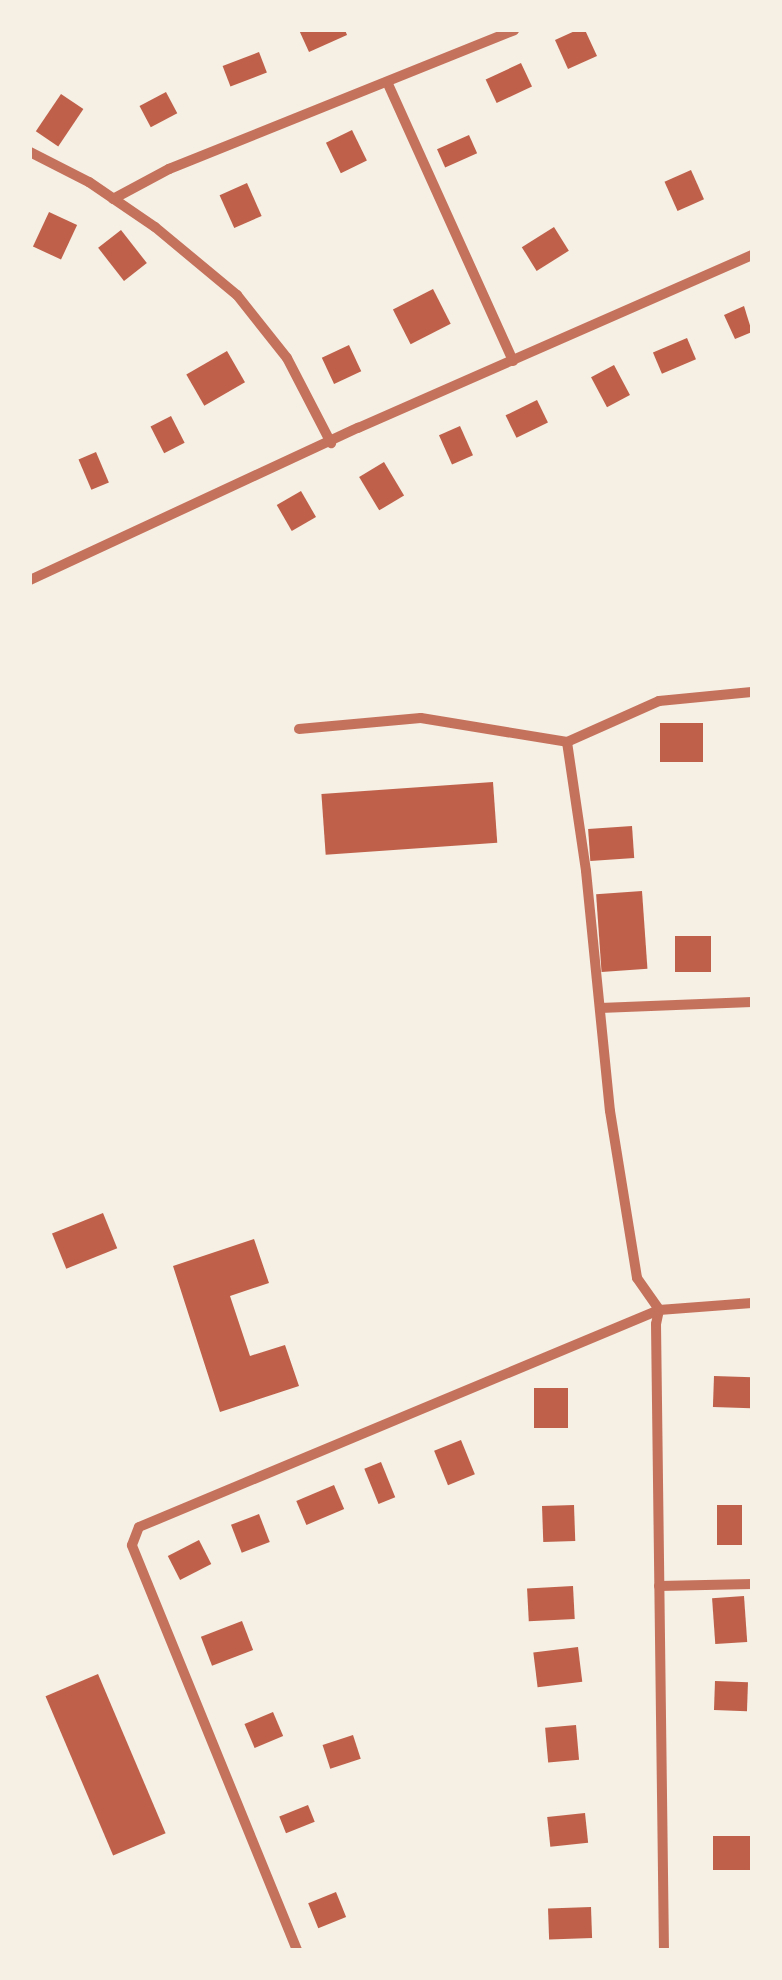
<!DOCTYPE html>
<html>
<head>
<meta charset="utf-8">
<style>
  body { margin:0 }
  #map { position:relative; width:782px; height:1980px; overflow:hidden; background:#f6efe4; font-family:"IBM Plex Sans",sans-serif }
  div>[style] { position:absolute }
  .building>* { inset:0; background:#bf614a; transform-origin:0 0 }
  .minor>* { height:10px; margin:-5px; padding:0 5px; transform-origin:5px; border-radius:5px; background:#c5725c }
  span { translate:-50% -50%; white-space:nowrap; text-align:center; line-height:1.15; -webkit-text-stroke:8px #f6efe4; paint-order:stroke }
  .frame { position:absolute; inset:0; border:32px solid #f6efe4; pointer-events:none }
</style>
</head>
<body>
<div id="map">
  <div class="building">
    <i style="clip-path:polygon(299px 30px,345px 30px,347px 35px,309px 52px)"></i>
    <i style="clip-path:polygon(577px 30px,585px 30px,597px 56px,568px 69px,555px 40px)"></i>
    <i style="left:259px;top:52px;width:22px;height:39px;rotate:69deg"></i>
    <i style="left:521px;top:63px;width:26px;height:39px;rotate:65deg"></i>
    <i style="left:166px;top:92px;width:24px;height:30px;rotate:62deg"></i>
    <i style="left:61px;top:94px;width:27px;height:45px;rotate:34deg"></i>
    <i style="left:352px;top:130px;width:34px;height:29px;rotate:64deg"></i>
    <i style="left:469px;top:135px;width:20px;height:35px;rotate:66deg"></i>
    <i style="left:691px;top:170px;width:32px;height:29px;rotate:66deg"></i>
    <i style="left:247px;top:183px;width:36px;height:30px;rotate:66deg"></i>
    <i style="left:49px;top:212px;width:31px;height:38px;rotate:25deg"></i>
    <i style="left:554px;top:227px;width:28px;height:38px;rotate:58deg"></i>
    <i style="left:121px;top:230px;width:42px;height:29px;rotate:52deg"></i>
    <i style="left:433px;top:289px;width:39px;height:45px;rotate:63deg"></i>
    <i style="clip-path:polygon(744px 306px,752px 332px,735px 339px,724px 315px)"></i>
    <i style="left:687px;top:338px;width:23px;height:37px;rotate:67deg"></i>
    <i style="left:349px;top:345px;width:29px;height:30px;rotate:65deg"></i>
    <i style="left:227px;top:351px;width:36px;height:47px;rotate:60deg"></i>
    <i style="left:614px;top:365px;width:34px;height:26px;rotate:62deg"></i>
    <i style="left:537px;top:400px;width:25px;height:35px;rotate:64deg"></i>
    <i style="left:171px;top:416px;width:30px;height:23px;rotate:63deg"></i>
    <i style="left:460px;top:426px;width:32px;height:23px;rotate:66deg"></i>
    <i style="left:96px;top:452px;width:33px;height:19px;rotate:67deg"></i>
    <i style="left:384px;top:462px;width:39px;height:29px;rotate:59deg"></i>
    <i style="left:301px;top:491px;width:30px;height:28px;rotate:60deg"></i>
    <i style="left:660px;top:723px;width:43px;height:39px"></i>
    <i style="left:493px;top:782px;width:61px;height:172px;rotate:86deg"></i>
    <i style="left:632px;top:826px;width:32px;height:44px;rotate:86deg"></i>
    <i style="left:642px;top:891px;width:78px;height:46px;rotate:86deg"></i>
    <i style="left:675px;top:936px;width:36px;height:36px"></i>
    <i style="left:103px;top:1213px;width:38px;height:55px;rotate:68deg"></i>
    <i style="clip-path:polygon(254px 1239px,269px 1283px,230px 1296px,250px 1356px,285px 1345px,299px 1386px,220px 1412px,173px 1266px)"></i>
    <i style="left:714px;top:1376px;width:38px;height:31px;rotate:2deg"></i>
    <i style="left:534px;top:1388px;width:34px;height:40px"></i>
    <i style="left:461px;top:1440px;width:37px;height:29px;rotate:68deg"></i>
    <i style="left:381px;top:1462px;width:38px;height:18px;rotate:68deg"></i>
    <i style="left:334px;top:1485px;width:26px;height:41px;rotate:67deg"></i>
    <i style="left:574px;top:1505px;width:36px;height:32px;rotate:88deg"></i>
    <i style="left:717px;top:1505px;width:25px;height:40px"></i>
    <i style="left:259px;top:1514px;width:30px;height:30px;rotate:69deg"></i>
    <i style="left:199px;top:1540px;width:27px;height:35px;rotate:63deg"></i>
    <i style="left:573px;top:1586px;width:33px;height:46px;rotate:87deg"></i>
    <i style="left:744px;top:1596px;width:46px;height:32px;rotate:86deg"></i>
    <i style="left:242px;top:1621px;width:31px;height:44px;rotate:69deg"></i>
    <i style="left:578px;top:1647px;width:35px;height:45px;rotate:83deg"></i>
    <i style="left:98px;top:1674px;width:173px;height:57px;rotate:67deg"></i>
    <i style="left:715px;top:1681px;width:33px;height:29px;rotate:2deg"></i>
    <i style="left:273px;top:1712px;width:26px;height:31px;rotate:67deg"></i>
    <i style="left:576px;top:1725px;width:35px;height:31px;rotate:85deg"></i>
    <i style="left:353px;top:1735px;width:25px;height:32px;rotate:72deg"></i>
    <i style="left:308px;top:1805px;width:18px;height:31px;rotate:68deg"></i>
    <i style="left:585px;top:1813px;width:30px;height:38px;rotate:84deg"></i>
    <i style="left:752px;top:1836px;width:34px;height:39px;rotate:90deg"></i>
    <i style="left:336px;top:1892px;width:27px;height:30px;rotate:68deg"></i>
    <i style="left:591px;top:1907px;width:31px;height:43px;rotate:88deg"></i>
  </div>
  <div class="minor">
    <i style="left:388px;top:84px;width:304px;rotate:65.7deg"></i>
    <i style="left:30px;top:152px;width:66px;rotate:27deg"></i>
    <i style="left:89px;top:182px;width:80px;rotate:34.3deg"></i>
    <i style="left:155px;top:227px;width:107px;rotate:39.7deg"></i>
    <i style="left:237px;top:295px;width:80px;rotate:51.6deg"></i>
    <i style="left:287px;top:358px;width:96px;rotate:62.6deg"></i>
    <i style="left:113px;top:199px;width:64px;rotate:-28.2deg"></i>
    <i style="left:169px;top:169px;width:372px;rotate:-21.9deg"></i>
    <i style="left:30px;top:580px;width:362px;rotate:-24.9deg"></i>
    <i style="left:358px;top:428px;width:430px;rotate:-23.7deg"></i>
    <i style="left:299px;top:729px;width:122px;rotate:-5.2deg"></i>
    <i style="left:421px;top:718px;width:148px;rotate:9.3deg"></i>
    <i style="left:567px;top:742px;width:101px;rotate:-24deg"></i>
    <i style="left:659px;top:701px;width:93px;rotate:-5.5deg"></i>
    <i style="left:567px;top:742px;width:130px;rotate:81.6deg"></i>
    <i style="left:586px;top:871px;width:241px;rotate:84.3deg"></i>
    <i style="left:610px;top:1111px;width:169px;rotate:80.8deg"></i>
    <i style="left:637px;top:1278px;width:39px;rotate:55deg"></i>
    <i style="left:659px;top:1310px;width:14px;rotate:102deg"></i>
    <i style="left:656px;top:1324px;width:626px;rotate:89.27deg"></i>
    <i style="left:600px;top:1008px;width:152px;rotate:-2.3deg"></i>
    <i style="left:659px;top:1586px;width:93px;rotate:-1.2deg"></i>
    <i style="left:297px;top:1950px;width:437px;rotate:-112.2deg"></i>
    <i style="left:132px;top:1545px;width:19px;rotate:-69deg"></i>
    <i style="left:139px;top:1527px;width:563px;rotate:-22.65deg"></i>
    <i style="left:659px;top:1310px;width:93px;rotate:-4.3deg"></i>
  </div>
  <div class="frame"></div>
</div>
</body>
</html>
